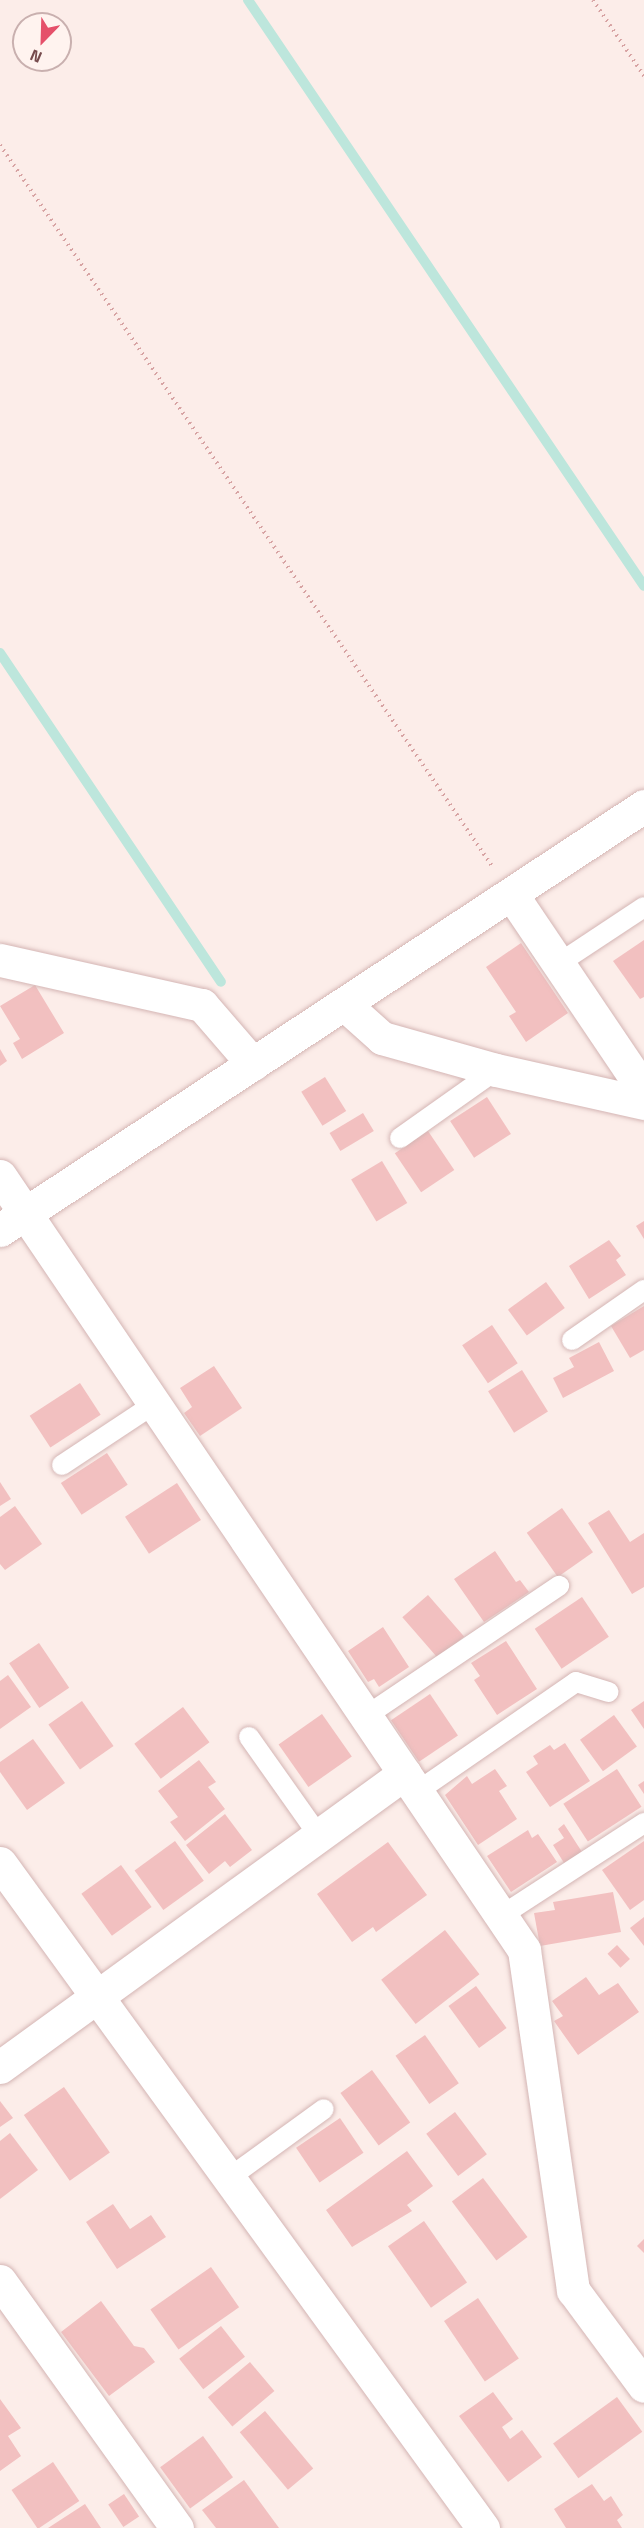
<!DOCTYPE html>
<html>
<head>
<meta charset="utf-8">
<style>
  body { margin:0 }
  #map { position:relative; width:644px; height:2528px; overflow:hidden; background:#fcede9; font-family:"Titillium Web",sans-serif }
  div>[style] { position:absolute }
  .stream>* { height:10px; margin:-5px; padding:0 5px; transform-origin:5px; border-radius:5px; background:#bde6dc }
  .building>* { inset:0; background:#f2c0c0; transform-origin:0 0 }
  .path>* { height:4px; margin-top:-2px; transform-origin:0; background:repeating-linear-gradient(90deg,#d7a3a3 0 1.5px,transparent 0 6px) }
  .roads { filter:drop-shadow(0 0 2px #d4b5b4) drop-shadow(0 0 2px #d4b5b4) }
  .service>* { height:20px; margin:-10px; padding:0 10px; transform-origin:10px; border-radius:10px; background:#fff }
  .minor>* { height:33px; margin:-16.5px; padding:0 16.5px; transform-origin:16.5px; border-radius:16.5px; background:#fff }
  .tertiary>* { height:33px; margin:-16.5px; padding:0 16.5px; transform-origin:16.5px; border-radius:16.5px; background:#fff }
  span { translate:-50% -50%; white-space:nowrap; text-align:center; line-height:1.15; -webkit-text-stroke:4.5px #fff3ef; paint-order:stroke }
  .north { position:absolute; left:12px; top:12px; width:60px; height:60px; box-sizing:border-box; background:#fff3ef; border:2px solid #c9b0af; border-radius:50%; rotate:203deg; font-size:16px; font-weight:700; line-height:24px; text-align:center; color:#774c4e }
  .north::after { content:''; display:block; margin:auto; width:21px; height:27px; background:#e5506a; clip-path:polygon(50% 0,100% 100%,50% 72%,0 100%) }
</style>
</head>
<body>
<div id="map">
  <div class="stream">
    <i style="left:248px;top:0;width:707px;rotate:55.95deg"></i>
    <i style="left:0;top:653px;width:396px;rotate:56.1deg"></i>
  </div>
  <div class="building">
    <i style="clip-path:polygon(644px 940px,644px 997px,640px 999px,613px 961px)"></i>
    <i style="clip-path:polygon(521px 943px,568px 1013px,526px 1042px,509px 1016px,516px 1012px,486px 967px)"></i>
    <i style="clip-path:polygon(35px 985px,64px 1033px,22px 1059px,13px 1043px,20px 1039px,0 1006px)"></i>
    <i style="clip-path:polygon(0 1049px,7px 1061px,0 1066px)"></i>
    <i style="left:325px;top:1077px;width:40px;height:28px;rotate:58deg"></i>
    <i style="left:487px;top:1097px;width:44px;height:44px;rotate:57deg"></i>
    <i style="left:363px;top:1113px;width:21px;height:39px;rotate:59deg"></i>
    <i style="left:428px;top:1131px;width:47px;height:40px;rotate:56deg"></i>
    <i style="left:382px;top:1161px;width:49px;height:36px;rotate:59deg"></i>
    <i style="clip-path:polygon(644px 1221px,644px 1239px,636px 1226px)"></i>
    <i style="clip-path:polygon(609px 1240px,621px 1256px,616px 1260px,626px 1275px,589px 1299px,569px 1266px)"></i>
    <i style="left:546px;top:1282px;width:32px;height:47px;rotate:54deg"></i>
    <i style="clip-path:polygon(644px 1306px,644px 1350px,630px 1358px,611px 1326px)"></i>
    <i style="left:492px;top:1325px;width:46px;height:36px;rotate:56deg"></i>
    <i style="clip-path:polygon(599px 1342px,614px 1371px,563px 1398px,553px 1378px,574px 1367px,569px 1358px)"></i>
    <i style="clip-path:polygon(214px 1366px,242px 1408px,200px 1436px,184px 1413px,192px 1407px,180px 1388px)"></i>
    <i style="left:522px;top:1370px;width:49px;height:40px;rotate:58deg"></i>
    <i style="left:80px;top:1383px;width:38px;height:60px;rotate:57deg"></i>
    <i style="left:107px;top:1453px;width:38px;height:55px;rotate:57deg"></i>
    <i style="clip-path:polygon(0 1482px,11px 1499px,0 1506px)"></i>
    <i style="left:177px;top:1483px;width:44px;height:62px;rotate:57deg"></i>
    <i style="clip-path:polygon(15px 1506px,42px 1544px,5px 1570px,0 1564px,0 1517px)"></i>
    <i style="left:562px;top:1508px;width:54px;height:43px;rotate:55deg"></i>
    <i style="clip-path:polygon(609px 1510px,630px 1542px,644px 1533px,644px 1587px,632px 1594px,588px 1523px)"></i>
    <i style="clip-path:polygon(495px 1551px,516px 1582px,520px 1580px,529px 1592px,484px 1622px,454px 1579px)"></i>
    <i style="left:428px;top:1595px;width:55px;height:34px;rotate:49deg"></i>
    <i style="left:582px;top:1597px;width:48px;height:57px;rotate:56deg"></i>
    <i style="clip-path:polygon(383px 1627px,409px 1667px,379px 1687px,374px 1679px,368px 1682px,348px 1651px)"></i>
    <i style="clip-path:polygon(506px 1641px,537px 1689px,497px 1715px,474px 1680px,480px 1676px,471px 1663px)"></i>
    <i style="left:39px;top:1643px;width:54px;height:36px;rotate:56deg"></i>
    <i style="clip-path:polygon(8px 1675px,31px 1707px,0 1729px,0 1681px)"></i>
    <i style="left:430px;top:1694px;width:50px;height:47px;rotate:56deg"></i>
    <i style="left:82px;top:1701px;width:55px;height:41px;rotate:55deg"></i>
    <i style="clip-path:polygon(644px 1701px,644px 1729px,631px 1710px)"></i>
    <i style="left:183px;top:1707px;width:44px;height:61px;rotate:53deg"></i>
    <i style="left:322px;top:1714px;width:52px;height:53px;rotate:55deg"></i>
    <i style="left:614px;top:1715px;width:39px;height:42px;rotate:54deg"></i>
    <i style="clip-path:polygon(33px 1739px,65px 1783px,27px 1810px,0 1772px,0 1762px)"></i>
    <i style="clip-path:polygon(565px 1743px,590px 1781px,550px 1807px,526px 1772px,538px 1764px,533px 1756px,550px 1745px,554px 1750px)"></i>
    <i style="clip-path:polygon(199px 1760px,216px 1782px,208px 1787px,225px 1809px,185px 1841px,170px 1822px,178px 1817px,158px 1791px)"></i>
    <i style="clip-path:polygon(495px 1769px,507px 1786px,499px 1791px,517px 1819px,478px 1845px,445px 1795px,467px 1776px,472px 1784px)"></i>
    <i style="left:617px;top:1769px;width:45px;height:64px;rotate:57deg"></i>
    <i style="clip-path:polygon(644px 1781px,644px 1794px,638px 1785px)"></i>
    <i style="clip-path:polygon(225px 1814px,252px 1850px,230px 1867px,225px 1861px,209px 1874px,186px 1845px)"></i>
    <i style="clip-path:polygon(564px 1824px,582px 1852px,564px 1863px,553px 1845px,564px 1838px,558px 1829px)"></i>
    <i style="clip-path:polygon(528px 1830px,532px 1838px,538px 1834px,557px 1862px,511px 1892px,487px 1856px)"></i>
    <i style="left:175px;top:1841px;width:49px;height:50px;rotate:54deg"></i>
    <i style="clip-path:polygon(644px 1841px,644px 1900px,630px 1910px,602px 1870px)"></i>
    <i style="clip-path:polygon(388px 1842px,427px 1895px,376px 1932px,373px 1927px,352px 1942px,317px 1894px)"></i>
    <i style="left:121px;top:1865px;width:52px;height:49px;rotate:54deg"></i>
    <i style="clip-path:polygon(613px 1892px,621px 1932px,540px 1946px,534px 1913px,555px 1910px,553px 1902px)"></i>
    <i style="clip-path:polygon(644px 1917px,644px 1946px,630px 1928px)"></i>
    <i style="left:445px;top:1930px;width:56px;height:81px;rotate:52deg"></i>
    <i style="left:617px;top:1945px;width:19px;height:13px;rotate:47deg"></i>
    <i style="clip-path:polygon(586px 1977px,599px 1995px,618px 1983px,639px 2012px,578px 2055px,554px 2021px,563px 2016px,552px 2001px)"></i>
    <i style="left:476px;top:1986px;width:52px;height:34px;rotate:54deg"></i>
    <i style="left:425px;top:2035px;width:59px;height:36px;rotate:55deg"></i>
    <i style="left:372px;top:2070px;width:65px;height:39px;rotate:54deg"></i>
    <i style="left:64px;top:2087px;width:80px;height:49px;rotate:55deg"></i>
    <i style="clip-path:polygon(0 2101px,13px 2118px,0 2127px)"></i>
    <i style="left:455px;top:2112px;width:53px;height:36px;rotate:53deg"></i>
    <i style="left:340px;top:2118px;width:42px;height:53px;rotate:56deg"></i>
    <i style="clip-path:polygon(10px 2133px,38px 2170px,0 2199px,0 2141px)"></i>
    <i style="clip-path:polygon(407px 2151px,433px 2186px,407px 2205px,412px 2211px,352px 2247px,326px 2210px)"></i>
    <i style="left:483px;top:2178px;width:74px;height:39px;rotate:53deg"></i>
    <i style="clip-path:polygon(113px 2204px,130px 2229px,151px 2215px,166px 2237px,117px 2269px,86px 2222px)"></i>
    <i style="left:424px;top:2221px;width:75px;height:44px;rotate:55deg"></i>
    <i style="clip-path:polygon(644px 2239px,644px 2253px,637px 2246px)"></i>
    <i style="left:211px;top:2267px;width:49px;height:74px;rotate:55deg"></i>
    <i style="left:478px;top:2298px;width:73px;height:41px;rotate:56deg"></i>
    <i style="clip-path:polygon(101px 2301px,134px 2346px,144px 2348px,155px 2362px,109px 2396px,61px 2332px)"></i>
    <i style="left:221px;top:2326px;width:39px;height:53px;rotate:52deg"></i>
    <i style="left:250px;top:2362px;width:38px;height:55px;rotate:50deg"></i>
    <i style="clip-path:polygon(493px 2392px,513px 2419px,502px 2427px,510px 2439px,522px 2430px,542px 2457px,508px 2482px,459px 2416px)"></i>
    <i style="left:617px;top:2397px;width:43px;height:79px;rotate:54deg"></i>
    <i style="clip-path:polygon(0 2399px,21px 2428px,8px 2436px,21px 2456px,0 2471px)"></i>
    <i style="left:265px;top:2411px;width:75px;height:33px;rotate:50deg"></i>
    <i style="left:203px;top:2436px;width:51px;height:53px;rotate:54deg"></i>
    <i style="left:53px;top:2462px;width:47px;height:50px;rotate:56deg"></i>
    <i style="clip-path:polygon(244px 2480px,279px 2528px,216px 2528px,202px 2510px)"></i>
    <i style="clip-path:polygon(592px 2484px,604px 2501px,611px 2496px,623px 2515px,617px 2520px,622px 2528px,566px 2528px,554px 2509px)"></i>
    <i style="left:124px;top:2494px;width:27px;height:19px;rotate:56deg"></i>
    <i style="clip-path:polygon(85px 2504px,101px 2528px,48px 2528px)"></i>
  </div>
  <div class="path">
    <i style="left:593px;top:0;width:92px;rotate:56.1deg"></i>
    <i style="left:0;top:145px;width:873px;rotate:55.69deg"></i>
  </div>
  <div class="roads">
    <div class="service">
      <i style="left:558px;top:964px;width:103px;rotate:-33.5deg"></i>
      <i style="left:400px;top:1138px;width:118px;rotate:-35.3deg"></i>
      <i style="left:572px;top:1340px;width:88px;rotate:-34.8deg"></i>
      <i style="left:62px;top:1465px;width:110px;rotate:-33.5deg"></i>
      <i style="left:366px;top:1716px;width:233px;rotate:-34deg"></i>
      <i style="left:249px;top:1737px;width:121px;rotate:54.7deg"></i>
      <i style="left:418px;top:1791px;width:192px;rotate:-34.6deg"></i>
      <i style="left:576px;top:1682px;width:34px;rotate:17deg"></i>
      <i style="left:501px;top:1916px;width:171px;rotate:-33deg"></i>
      <i style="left:229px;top:2178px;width:117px;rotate:-36deg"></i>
    </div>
    <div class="minor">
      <i style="left:512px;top:895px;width:236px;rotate:56deg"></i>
      <i style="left:0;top:960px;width:207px;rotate:12.6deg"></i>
      <i style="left:202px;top:1005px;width:78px;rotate:49.2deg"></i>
      <i style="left:344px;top:1004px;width:51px;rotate:41.8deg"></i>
      <i style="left:382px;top:1038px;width:118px;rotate:15.7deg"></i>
      <i style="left:496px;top:1070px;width:152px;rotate:12.6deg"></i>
      <i style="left:0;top:1176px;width:935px;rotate:55.9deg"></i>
      <i style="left:524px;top:1950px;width:344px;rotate:81.8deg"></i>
      <i style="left:573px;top:2290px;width:119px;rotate:53.5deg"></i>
      <i style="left:0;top:2067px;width:500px;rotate:-35.98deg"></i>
      <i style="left:0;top:2281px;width:304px;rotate:54.4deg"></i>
    </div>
    <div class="tertiary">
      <i style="left:0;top:1230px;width:771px;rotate:-33.36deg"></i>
      <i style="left:0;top:1863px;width:822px;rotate:54.01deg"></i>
    </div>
  </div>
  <div class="north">N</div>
</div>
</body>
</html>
